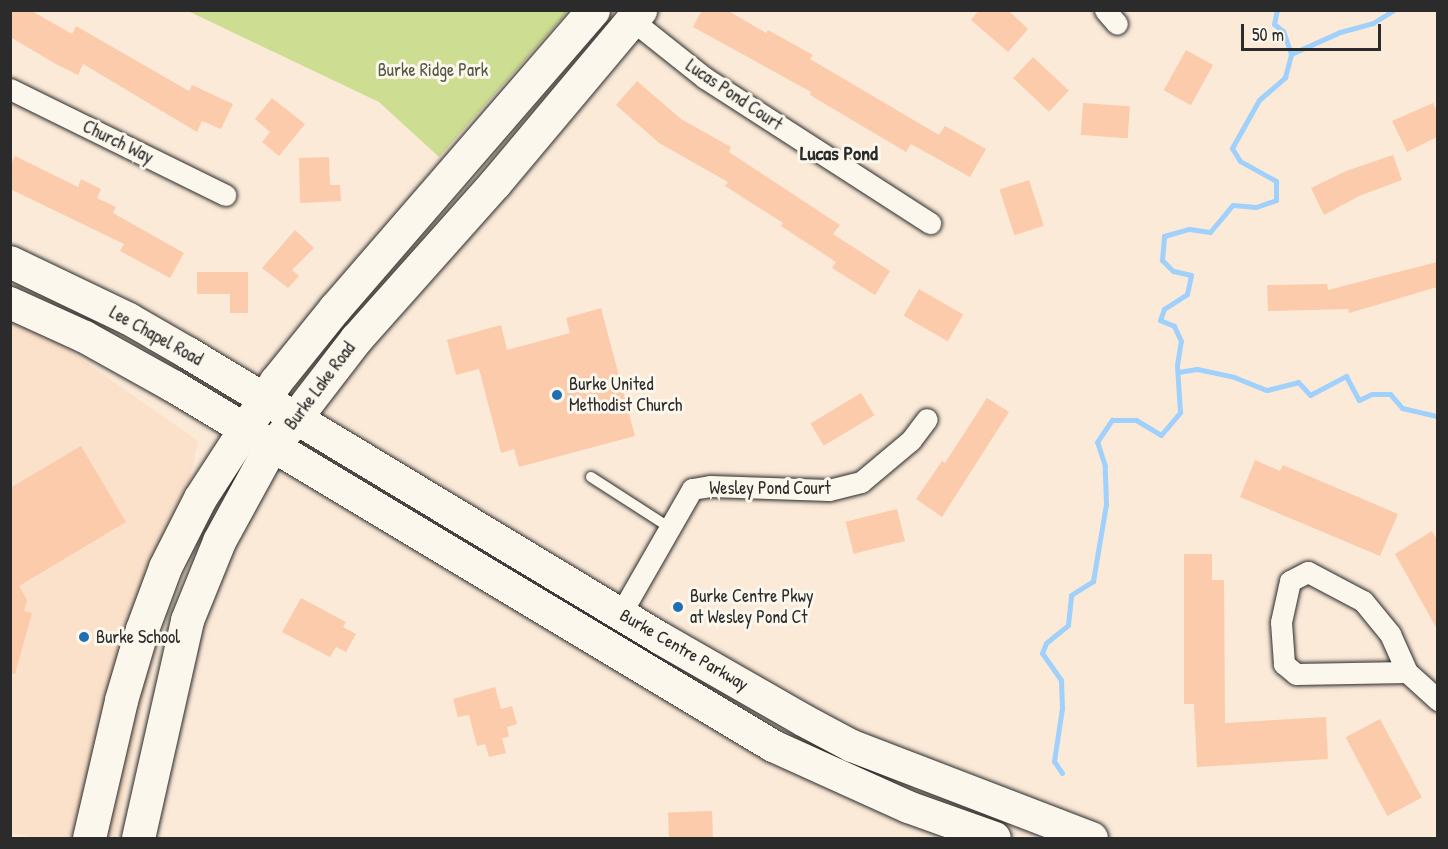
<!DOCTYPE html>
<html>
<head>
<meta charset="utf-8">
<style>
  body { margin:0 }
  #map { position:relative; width:1448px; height:849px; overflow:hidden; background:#fbead8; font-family:"Patrick Hand",sans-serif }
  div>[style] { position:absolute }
  .built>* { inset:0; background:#fbe1ca }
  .green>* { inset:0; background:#cddd91 }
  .stream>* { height:5px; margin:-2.5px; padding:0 2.5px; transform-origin:2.5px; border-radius:2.5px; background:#a0d0fc }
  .building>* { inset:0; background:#fbcbab; transform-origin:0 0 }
  .roads { filter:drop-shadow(0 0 2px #2b2b2b) drop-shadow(0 0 2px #2b2b2b) }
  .service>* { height:10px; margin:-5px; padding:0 5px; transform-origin:5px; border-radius:5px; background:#fbf7ec }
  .minor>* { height:21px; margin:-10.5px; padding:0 10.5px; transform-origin:10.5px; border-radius:10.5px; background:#fbf7ec }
  .secondary>* { height:32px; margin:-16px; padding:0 16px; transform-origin:16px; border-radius:16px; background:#fbf7ec }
  .primary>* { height:33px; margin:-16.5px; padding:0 16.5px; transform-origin:16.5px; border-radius:16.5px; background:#fbf7ec }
  .dots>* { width:16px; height:16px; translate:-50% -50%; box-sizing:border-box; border:3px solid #fbf7ec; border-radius:50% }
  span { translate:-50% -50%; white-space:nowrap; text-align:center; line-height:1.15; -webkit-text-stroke:6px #fbf7ec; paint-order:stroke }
  .park-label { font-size:18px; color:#545844 }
  .street-label { font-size:18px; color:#2b2b2b }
  .poi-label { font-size:18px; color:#2b2b2b }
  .left { translate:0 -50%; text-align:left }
  .neighbourhood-label { font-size:20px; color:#2b2b2b; font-weight:700 }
  .frame { position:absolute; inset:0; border:12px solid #2b2b2b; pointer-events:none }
  .scale { position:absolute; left:1241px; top:24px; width:140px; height:27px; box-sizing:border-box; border:3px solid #2b2b2b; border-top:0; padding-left:8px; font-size:18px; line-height:21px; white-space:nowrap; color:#2b2b2b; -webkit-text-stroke:4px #fbf7ec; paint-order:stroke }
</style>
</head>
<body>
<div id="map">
  <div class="built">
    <i style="clip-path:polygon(10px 309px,198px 441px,115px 838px,38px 838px,11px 833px)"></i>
  </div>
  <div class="green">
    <i style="clip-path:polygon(188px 11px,568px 11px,439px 157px,379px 102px)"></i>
  </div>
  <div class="stream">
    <i style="left:1291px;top:54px;width:54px;rotate:-24.2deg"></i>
    <i style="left:1340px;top:32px;width:34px;rotate:-15deg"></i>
    <i style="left:1373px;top:23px;width:25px;rotate:-32deg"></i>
    <i style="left:1178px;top:372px;width:19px;rotate:-9deg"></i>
    <i style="left:1197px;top:369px;width:38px;rotate:12deg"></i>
    <i style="left:1234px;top:377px;width:35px;rotate:22deg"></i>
    <i style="left:1267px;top:390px;width:32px;rotate:-14deg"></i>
    <i style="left:1298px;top:382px;width:18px;rotate:47deg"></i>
    <i style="left:1310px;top:395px;width:41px;rotate:-27.8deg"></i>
    <i style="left:1346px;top:376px;width:27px;rotate:62deg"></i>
    <i style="left:1359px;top:400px;width:14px;rotate:-25deg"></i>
    <i style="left:1372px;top:394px;width:18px"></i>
    <i style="left:1390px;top:394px;width:18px;rotate:49deg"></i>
    <i style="left:1402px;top:408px;width:37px;rotate:13deg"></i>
    <i style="left:1062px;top:773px;width:14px;rotate:-124deg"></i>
    <i style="left:1054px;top:761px;width:54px;rotate:-81.4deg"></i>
    <i style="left:1062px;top:708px;width:28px;rotate:-92deg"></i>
    <i style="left:1061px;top:680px;width:33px;rotate:-125deg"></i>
    <i style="left:1042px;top:653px;width:11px;rotate:-68deg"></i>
    <i style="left:1046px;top:643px;width:28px;rotate:-39deg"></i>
    <i style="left:1068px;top:625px;width:30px;rotate:-84deg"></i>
    <i style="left:1071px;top:595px;width:26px;rotate:-32deg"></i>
    <i style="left:1093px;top:581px;width:78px;rotate:-80.4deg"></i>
    <i style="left:1106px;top:504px;width:38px;rotate:-92deg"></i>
    <i style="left:1105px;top:466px;width:25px;rotate:-108deg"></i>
    <i style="left:1097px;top:442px;width:27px;rotate:-56deg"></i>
    <i style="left:1112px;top:420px;width:24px"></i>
    <i style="left:1136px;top:420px;width:29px;rotate:31deg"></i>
    <i style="left:1161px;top:435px;width:30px;rotate:-50deg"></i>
    <i style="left:1180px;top:412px;width:47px;rotate:-93.7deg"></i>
    <i style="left:1177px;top:365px;width:24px;rotate:-81deg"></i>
    <i style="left:1181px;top:341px;width:17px;rotate:-115deg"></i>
    <i style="left:1174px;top:326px;width:15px;rotate:-157deg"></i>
    <i style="left:1160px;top:320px;width:12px;rotate:-70deg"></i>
    <i style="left:1164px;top:309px;width:27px;rotate:-33deg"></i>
    <i style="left:1187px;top:294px;width:19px;rotate:-78deg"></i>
    <i style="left:1191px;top:275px;width:18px;rotate:-167deg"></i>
    <i style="left:1173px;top:271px;width:16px;rotate:-135deg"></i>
    <i style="left:1162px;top:260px;width:24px;rotate:-85deg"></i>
    <i style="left:1164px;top:236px;width:26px;rotate:-16deg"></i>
    <i style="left:1189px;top:229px;width:21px;rotate:8deg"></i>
    <i style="left:1210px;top:232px;width:35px;rotate:-50deg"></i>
    <i style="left:1233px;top:205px;width:23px;rotate:5deg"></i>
    <i style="left:1256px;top:207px;width:21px;rotate:-19deg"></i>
    <i style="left:1276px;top:200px;width:19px;rotate:-90deg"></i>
    <i style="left:1276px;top:181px;width:41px;rotate:-150.9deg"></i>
    <i style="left:1240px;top:161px;width:15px;rotate:-122deg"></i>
    <i style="left:1232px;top:148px;width:55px;rotate:-60.6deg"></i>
    <i style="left:1259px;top:100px;width:35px;rotate:-41deg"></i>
    <i style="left:1285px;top:77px;width:24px;rotate:-75deg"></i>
    <i style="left:1291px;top:54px;width:24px;rotate:-109deg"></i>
    <i style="left:1283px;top:31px;width:11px;rotate:-142deg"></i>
    <i style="left:1274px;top:24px;width:14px;rotate:-78deg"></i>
  </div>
  <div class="building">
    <i style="clip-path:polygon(10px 10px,30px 10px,72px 34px,76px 26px,189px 91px,192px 85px,233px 104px,221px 129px,202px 121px,197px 132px,83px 64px,78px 75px,56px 64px,10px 37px)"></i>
    <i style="clip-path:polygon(702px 10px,727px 10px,766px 33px,768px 30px,813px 55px,810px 59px,939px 135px,945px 126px,986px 149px,970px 177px,911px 144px,906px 152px,810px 95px,811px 92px,693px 27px)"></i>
    <i style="clip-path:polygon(979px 10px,1008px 10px,1028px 29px,1008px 52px,971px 20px)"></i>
    <i style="left:1186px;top:50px;width:31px;height:46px;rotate:29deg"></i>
    <i style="left:1033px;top:57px;width:49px;height:29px;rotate:43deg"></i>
    <i style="clip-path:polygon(637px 81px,681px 119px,731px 147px,729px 152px,840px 225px,833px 234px,890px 271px,875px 295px,832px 268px,836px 262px,781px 226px,783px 223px,725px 186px,728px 182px,659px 143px,616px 105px)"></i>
    <i style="clip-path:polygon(272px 98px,305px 124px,279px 156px,262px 142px,270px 132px,255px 119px)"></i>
    <i style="left:1083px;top:103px;width:47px;height:32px;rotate:4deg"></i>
    <i style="clip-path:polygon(1433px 103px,1437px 112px,1437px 137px,1407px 152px,1392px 121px)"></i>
    <i style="clip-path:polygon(1393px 155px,1402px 180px,1359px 196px,1324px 215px,1311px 188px,1346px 171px)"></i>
    <i style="clip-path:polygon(15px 156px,78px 187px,81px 179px,101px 189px,97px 198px,116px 207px,113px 213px,184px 253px,170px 278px,120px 251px,124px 244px,10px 189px,10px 166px)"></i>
    <i style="clip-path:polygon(329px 157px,330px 185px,340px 185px,341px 201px,300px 203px,299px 158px)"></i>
    <i style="left:1029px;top:180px;width:48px;height:31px;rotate:72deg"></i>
    <i style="clip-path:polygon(295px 230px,314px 248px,292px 270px,299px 276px,288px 288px,262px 268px)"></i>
    <i style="clip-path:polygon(1437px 262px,1437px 287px,1380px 304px,1349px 313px,1348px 309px,1268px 311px,1267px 285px,1327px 284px,1328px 290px)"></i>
    <i style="clip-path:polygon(197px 272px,248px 272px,248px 313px,230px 313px,230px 294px,197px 294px)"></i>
    <i style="left:919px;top:289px;width:51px;height:31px;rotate:30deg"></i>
    <i style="clip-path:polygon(601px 308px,635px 436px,519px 467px,514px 449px,501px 453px,479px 369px,456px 375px,447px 340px,501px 325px,507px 350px,570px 333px,566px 318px)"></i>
    <i style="left:861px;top:393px;width:26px;height:59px;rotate:59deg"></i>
    <i style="clip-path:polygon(987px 398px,1009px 412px,942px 517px,916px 499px,942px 461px,945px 463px)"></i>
    <i style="clip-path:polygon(81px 446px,126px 522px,19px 586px,27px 600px,24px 611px,32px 613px,15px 674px,10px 673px,10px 488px)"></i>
    <i style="clip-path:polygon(1255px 460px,1280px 471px,1283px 465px,1398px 514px,1380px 556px,1240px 497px)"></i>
    <i style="left:897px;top:509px;width:33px;height:53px;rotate:76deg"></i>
    <i style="clip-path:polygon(1432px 531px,1437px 540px,1437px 629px,1395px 554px)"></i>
    <i style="clip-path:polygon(1184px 554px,1212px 554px,1212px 580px,1224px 580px,1225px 723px,1326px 717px,1328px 759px,1197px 767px,1194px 704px,1184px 704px)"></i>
    <i style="clip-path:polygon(301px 598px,346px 622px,343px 627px,356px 634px,346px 652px,336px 647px,330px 657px,282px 632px)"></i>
    <i style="clip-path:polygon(495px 687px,501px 709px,512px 706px,517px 724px,507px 727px,509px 737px,502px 738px,506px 753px,489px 757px,485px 744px,477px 746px,469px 715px,458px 717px,453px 699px)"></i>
    <i style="left:1380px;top:719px;width:89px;height:39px;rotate:62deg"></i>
    <i style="left:712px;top:811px;width:27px;height:44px;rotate:88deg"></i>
  </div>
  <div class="roads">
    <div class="service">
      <i style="left:591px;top:477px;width:94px;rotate:32.8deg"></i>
    </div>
    <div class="minor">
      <i style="left:1105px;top:10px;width:18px;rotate:49deg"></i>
      <i style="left:632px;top:20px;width:93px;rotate:38.5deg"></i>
      <i style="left:705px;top:78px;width:268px;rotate:32.8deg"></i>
      <i style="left:10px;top:89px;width:240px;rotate:26.2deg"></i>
      <i style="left:621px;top:613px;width:143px;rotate:-60.2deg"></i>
      <i style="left:692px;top:489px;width:18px;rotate:-9deg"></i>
      <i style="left:710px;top:486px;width:119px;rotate:1.9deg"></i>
      <i style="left:829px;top:490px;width:33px;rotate:-14deg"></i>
      <i style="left:861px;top:482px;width:65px;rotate:-40deg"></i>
      <i style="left:911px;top:440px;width:26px;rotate:-53deg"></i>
      <i style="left:1407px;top:672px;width:111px;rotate:179deg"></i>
      <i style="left:1296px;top:674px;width:16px;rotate:-140deg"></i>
      <i style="left:1284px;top:664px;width:42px;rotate:-94.1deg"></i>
      <i style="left:1281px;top:622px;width:42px;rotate:-77.6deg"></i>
      <i style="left:1290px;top:581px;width:20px;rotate:-27deg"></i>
      <i style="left:1308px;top:572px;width:62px;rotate:27.8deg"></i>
      <i style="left:1363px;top:601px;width:43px;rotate:50.7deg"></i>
      <i style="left:1390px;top:634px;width:42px;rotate:65.9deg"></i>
      <i style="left:1407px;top:672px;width:42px;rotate:42.1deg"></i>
    </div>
    <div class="secondary">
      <i style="left:10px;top:262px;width:132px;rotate:25.6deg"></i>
      <i style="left:129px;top:319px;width:68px;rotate:30deg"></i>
      <i style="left:188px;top:353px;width:551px;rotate:31.12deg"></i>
      <i style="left:660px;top:638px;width:165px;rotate:29.8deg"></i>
      <i style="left:803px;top:720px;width:55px;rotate:28deg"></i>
      <i style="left:852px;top:746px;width:257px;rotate:21deg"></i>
      <i style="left:10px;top:303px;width:82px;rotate:24.4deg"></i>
      <i style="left:85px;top:337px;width:101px;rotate:29.1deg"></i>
      <i style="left:173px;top:386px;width:700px;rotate:30.96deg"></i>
      <i style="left:773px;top:746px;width:148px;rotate:24.3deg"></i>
      <i style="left:908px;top:807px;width:92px;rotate:19.6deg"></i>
    </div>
    <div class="primary">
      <i style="left:89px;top:838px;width:142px;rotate:-76.9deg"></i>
      <i style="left:121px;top:700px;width:74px;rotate:-73.5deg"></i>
      <i style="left:142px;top:629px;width:66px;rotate:-69.6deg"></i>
      <i style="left:165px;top:567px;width:77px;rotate:-63.1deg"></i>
      <i style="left:200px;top:498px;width:140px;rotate:-57deg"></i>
      <i style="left:276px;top:381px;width:94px;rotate:-51.1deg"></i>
      <i style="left:335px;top:308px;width:394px;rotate:-49.1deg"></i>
      <i style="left:138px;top:838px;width:223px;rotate:-77.3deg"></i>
      <i style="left:187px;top:620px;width:85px;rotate:-67.9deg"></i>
      <i style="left:219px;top:541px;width:96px;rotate:-61.3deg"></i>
      <i style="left:265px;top:457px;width:149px;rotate:-52.4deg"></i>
      <i style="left:356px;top:339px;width:209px;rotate:-48.3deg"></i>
      <i style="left:495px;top:183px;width:226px;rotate:-50deg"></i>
    </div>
  </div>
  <div class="dots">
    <i style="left:557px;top:395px;background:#1f6fb2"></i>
    <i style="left:678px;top:607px;background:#1f6fb2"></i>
    <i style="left:84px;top:637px;background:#1f6fb2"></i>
  </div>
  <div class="park-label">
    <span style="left:433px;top:70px">Burke Ridge Park</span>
  </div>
  <div class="street-label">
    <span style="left:734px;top:95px;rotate:34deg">Lucas Pond Court</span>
    <span style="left:118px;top:142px;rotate:26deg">Church Way</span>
    <span style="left:156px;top:336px;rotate:29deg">Lee Chapel Road</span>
    <span style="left:320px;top:386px;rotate:-53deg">Burke Lake Road</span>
    <span style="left:770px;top:488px">Wesley Pond Court</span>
    <span style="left:684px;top:650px;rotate:30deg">Burke Centre Parkway</span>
  </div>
  <div class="poi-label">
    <span class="left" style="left:569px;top:395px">Burke United<br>Methodist Church</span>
    <span class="left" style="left:690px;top:607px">Burke Centre Pkwy<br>at Wesley Pond Ct</span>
    <span class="left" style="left:96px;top:637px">Burke School</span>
  </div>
  <div class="neighbourhood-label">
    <span style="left:839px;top:152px">Lucas Pond</span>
  </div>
  <div class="frame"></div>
  <div class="scale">50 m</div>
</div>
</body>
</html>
